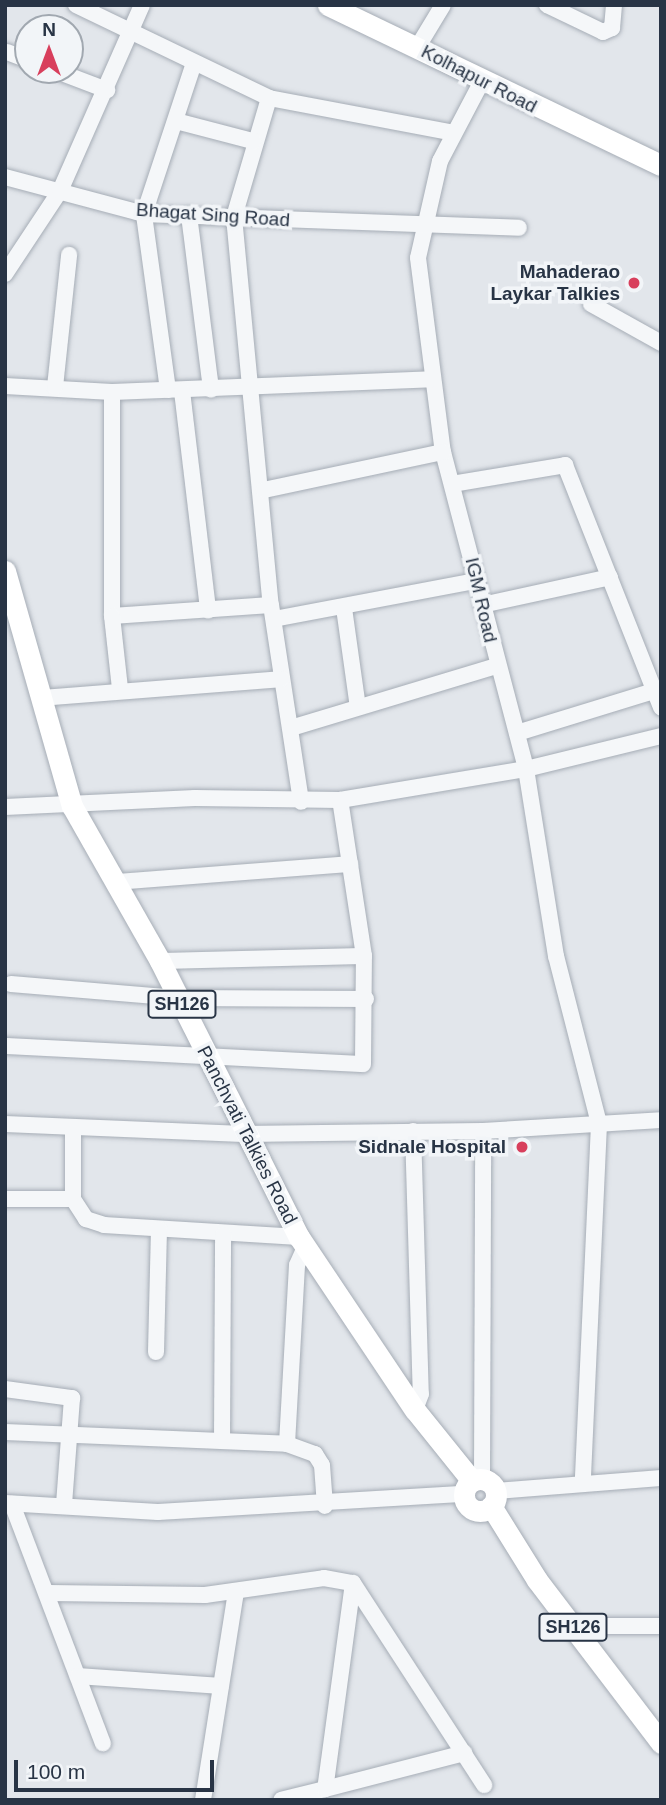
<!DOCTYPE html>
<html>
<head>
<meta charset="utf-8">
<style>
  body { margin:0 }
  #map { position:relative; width:666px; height:1805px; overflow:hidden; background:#e2e6eb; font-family:Arial,sans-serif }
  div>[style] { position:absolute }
  .roads { filter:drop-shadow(0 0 2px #a6adb6) drop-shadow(0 0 2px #a6adb6) }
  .minor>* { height:16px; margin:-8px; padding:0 8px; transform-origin:8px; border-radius:8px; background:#f5f7f9 }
  .major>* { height:21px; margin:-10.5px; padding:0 10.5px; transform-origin:10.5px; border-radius:10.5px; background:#fff }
  .major>.ring { margin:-10.5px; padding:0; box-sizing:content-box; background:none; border:21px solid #fff; border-radius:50% }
  .dots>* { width:19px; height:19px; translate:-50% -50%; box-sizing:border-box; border:4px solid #f2f5f8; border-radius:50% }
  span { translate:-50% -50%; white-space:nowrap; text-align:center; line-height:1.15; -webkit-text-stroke:7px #f2f5f8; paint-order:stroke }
  .shield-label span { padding:2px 5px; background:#f2f5f8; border:2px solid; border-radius:5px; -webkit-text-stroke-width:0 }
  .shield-label { font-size:18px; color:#283445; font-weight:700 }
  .street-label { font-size:19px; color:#283445 }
  .poi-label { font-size:19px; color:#283445; font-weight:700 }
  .right { translate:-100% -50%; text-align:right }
  .frame { position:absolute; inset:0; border:7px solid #283445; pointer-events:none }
  .north { position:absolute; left:14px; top:14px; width:70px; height:70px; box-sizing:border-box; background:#f2f5f8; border:2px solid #a1a8b0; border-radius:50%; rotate:0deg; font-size:19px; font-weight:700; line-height:28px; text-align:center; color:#283445 }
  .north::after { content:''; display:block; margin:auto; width:24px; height:32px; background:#d83f5c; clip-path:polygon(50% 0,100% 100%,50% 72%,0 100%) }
  .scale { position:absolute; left:14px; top:1760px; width:200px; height:32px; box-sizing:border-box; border:4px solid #283445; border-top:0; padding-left:9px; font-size:21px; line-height:24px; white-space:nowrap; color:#283445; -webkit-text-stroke:5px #f2f5f8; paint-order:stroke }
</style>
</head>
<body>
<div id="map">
  <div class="roads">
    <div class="minor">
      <i style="left:76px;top:5px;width:214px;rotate:25.7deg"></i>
      <i style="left:269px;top:98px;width:188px;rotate:10.7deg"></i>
      <i style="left:547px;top:5px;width:62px;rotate:25.7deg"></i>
      <i style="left:603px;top:32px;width:10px;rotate:-24deg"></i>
      <i style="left:612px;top:28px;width:23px;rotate:-85deg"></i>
      <i style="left:417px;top:48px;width:50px;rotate:-58.8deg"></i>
      <i style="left:7px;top:52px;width:22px;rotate:21deg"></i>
      <i style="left:54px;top:70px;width:57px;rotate:20.7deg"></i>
      <i style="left:482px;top:81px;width:90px;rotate:117.7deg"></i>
      <i style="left:440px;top:161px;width:99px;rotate:102.8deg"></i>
      <i style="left:418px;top:258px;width:196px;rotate:82.7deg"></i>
      <i style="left:443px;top:452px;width:328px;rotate:75.3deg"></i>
      <i style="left:526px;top:769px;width:189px;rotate:80.9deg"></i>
      <i style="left:556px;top:956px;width:173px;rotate:75.6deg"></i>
      <i style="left:599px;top:1124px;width:356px;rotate:92.6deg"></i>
      <i style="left:269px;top:98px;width:124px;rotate:106.4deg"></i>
      <i style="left:234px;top:217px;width:390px;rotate:84.6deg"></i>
      <i style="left:271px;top:605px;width:199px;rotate:81.3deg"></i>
      <i style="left:176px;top:121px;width:80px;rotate:14.6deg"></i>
      <i style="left:5px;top:177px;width:144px;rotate:14.9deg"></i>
      <i style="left:144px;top:214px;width:375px;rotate:2.1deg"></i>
      <i style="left:189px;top:215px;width:176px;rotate:82.8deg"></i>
      <i style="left:5px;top:274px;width:100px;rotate:-56.5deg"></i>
      <i style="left:60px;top:191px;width:203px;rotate:-66.2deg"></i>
      <i style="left:591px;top:304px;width:80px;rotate:29.1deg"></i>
      <i style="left:5px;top:386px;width:107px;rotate:3.2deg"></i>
      <i style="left:112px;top:392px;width:320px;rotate:-2.3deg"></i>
      <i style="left:55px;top:387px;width:133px;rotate:-83.9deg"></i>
      <i style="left:168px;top:390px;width:178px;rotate:-97.8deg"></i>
      <i style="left:144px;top:214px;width:156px;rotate:-71.7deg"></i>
      <i style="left:182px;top:391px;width:221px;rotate:83.2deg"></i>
      <i style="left:112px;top:392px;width:224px;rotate:90deg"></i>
      <i style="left:112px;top:616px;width:159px;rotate:-4deg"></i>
      <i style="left:452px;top:484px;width:115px;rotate:-9.5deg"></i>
      <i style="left:565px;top:465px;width:261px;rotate:68.4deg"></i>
      <i style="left:264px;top:490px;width:183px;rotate:-12deg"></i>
      <i style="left:482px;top:605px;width:131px;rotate:-12.3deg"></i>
      <i style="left:344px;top:608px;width:100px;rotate:82deg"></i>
      <i style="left:112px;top:616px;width:73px;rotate:83.7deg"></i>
      <i style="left:274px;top:619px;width:206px;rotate:-10.7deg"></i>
      <i style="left:41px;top:698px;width:241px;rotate:-4.5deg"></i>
      <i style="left:291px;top:728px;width:214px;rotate:-16.8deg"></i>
      <i style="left:517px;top:733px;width:146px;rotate:-17.1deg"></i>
      <i style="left:5px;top:807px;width:190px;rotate:-2.7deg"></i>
      <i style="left:195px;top:798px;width:145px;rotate:0.8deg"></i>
      <i style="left:340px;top:800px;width:189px;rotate:-9.5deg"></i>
      <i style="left:526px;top:769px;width:139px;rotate:-13.7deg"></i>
      <i style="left:116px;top:882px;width:235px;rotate:-4.4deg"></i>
      <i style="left:160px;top:961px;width:204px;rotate:-1.4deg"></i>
      <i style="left:11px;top:984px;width:169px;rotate:4.8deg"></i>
      <i style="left:179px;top:998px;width:187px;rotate:0.3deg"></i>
      <i style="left:5px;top:1046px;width:358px;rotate:2.9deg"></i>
      <i style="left:363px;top:1064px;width:108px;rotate:-89.5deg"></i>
      <i style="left:364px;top:956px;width:158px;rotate:-98.7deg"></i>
      <i style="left:5px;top:1124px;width:238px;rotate:2.4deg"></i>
      <i style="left:243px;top:1134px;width:240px;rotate:-0.7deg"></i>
      <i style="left:483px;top:1131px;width:178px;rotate:-3.5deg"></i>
      <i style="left:413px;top:1131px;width:263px;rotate:88.3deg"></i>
      <i style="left:421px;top:1394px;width:17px;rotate:111deg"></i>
      <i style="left:5px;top:1199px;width:68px"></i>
      <i style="left:73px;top:1199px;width:24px;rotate:57deg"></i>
      <i style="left:86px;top:1219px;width:19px;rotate:18deg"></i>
      <i style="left:104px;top:1225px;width:195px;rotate:3.5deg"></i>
      <i style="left:73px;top:1199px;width:72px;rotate:-90deg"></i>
      <i style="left:156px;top:1352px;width:123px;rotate:-88.6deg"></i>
      <i style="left:5px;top:1389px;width:68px;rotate:7.7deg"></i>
      <i style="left:72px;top:1398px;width:106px;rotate:94.3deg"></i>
      <i style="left:5px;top:1432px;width:282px;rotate:2.4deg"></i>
      <i style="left:287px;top:1444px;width:30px;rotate:20deg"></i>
      <i style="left:315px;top:1454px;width:13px;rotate:58deg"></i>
      <i style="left:322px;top:1465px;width:41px;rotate:85.8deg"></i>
      <i style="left:222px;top:1441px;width:206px;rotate:-89.7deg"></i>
      <i style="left:287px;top:1444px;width:179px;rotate:-86.8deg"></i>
      <i style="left:297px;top:1265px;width:20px;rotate:-66deg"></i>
      <i style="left:482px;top:1479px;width:348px;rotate:-89.8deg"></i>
      <i style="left:496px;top:1491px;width:166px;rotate:-4.5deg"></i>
      <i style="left:5px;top:1503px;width:153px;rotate:3.4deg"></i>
      <i style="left:158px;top:1512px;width:307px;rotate:-3.4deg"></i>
      <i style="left:12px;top:1504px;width:256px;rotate:69.2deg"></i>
      <i style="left:353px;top:1583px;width:241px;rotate:57deg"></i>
      <i style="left:49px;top:1593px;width:156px;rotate:0.7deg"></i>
      <i style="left:205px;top:1595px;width:120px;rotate:-8.1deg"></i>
      <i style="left:324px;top:1578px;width:29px;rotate:10deg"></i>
      <i style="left:353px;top:1583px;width:208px;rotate:97.7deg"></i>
      <i style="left:325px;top:1789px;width:45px;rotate:166deg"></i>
      <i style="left:573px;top:1626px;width:86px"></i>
      <i style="left:78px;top:1676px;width:143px;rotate:4deg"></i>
      <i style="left:325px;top:1789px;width:144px;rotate:-14.5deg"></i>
      <i style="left:203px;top:1800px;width:211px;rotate:-81deg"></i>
    </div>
    <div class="major">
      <i style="left:328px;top:5px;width:369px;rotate:25.7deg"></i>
      <i style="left:5px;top:571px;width:244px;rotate:74.1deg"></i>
      <i style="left:72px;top:806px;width:178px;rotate:60.4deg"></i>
      <i style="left:160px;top:961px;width:309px;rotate:63.3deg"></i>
      <i style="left:299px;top:1237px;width:208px;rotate:56.2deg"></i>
      <i style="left:415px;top:1410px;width:91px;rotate:51.2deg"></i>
      <i class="ring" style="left:464px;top:1479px;width:11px;height:11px"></i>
      <i style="left:491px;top:1506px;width:87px;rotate:58.1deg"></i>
      <i style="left:537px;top:1580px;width:205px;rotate:52.7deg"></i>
    </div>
  </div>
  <div class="dots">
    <i style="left:634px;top:283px;background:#d83f5c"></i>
    <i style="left:522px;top:1147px;background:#d83f5c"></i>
  </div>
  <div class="shield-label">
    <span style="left:182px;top:1004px">SH126</span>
    <span style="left:573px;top:1627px">SH126</span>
  </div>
  <div class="street-label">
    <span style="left:479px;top:79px;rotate:27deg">Kolhapur Road</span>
    <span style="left:213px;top:215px;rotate:4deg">Bhagat Sing Road</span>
    <span style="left:481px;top:600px;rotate:77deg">IGM Road</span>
    <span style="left:247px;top:1135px;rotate:63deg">Panchvati Talkies Road</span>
  </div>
  <div class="poi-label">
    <span class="right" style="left:620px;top:283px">Mahaderao<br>Laykar Talkies</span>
    <span class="right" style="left:506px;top:1147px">Sidnale Hospital</span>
  </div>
  <div class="frame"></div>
  <div class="north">N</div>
  <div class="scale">100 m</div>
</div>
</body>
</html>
